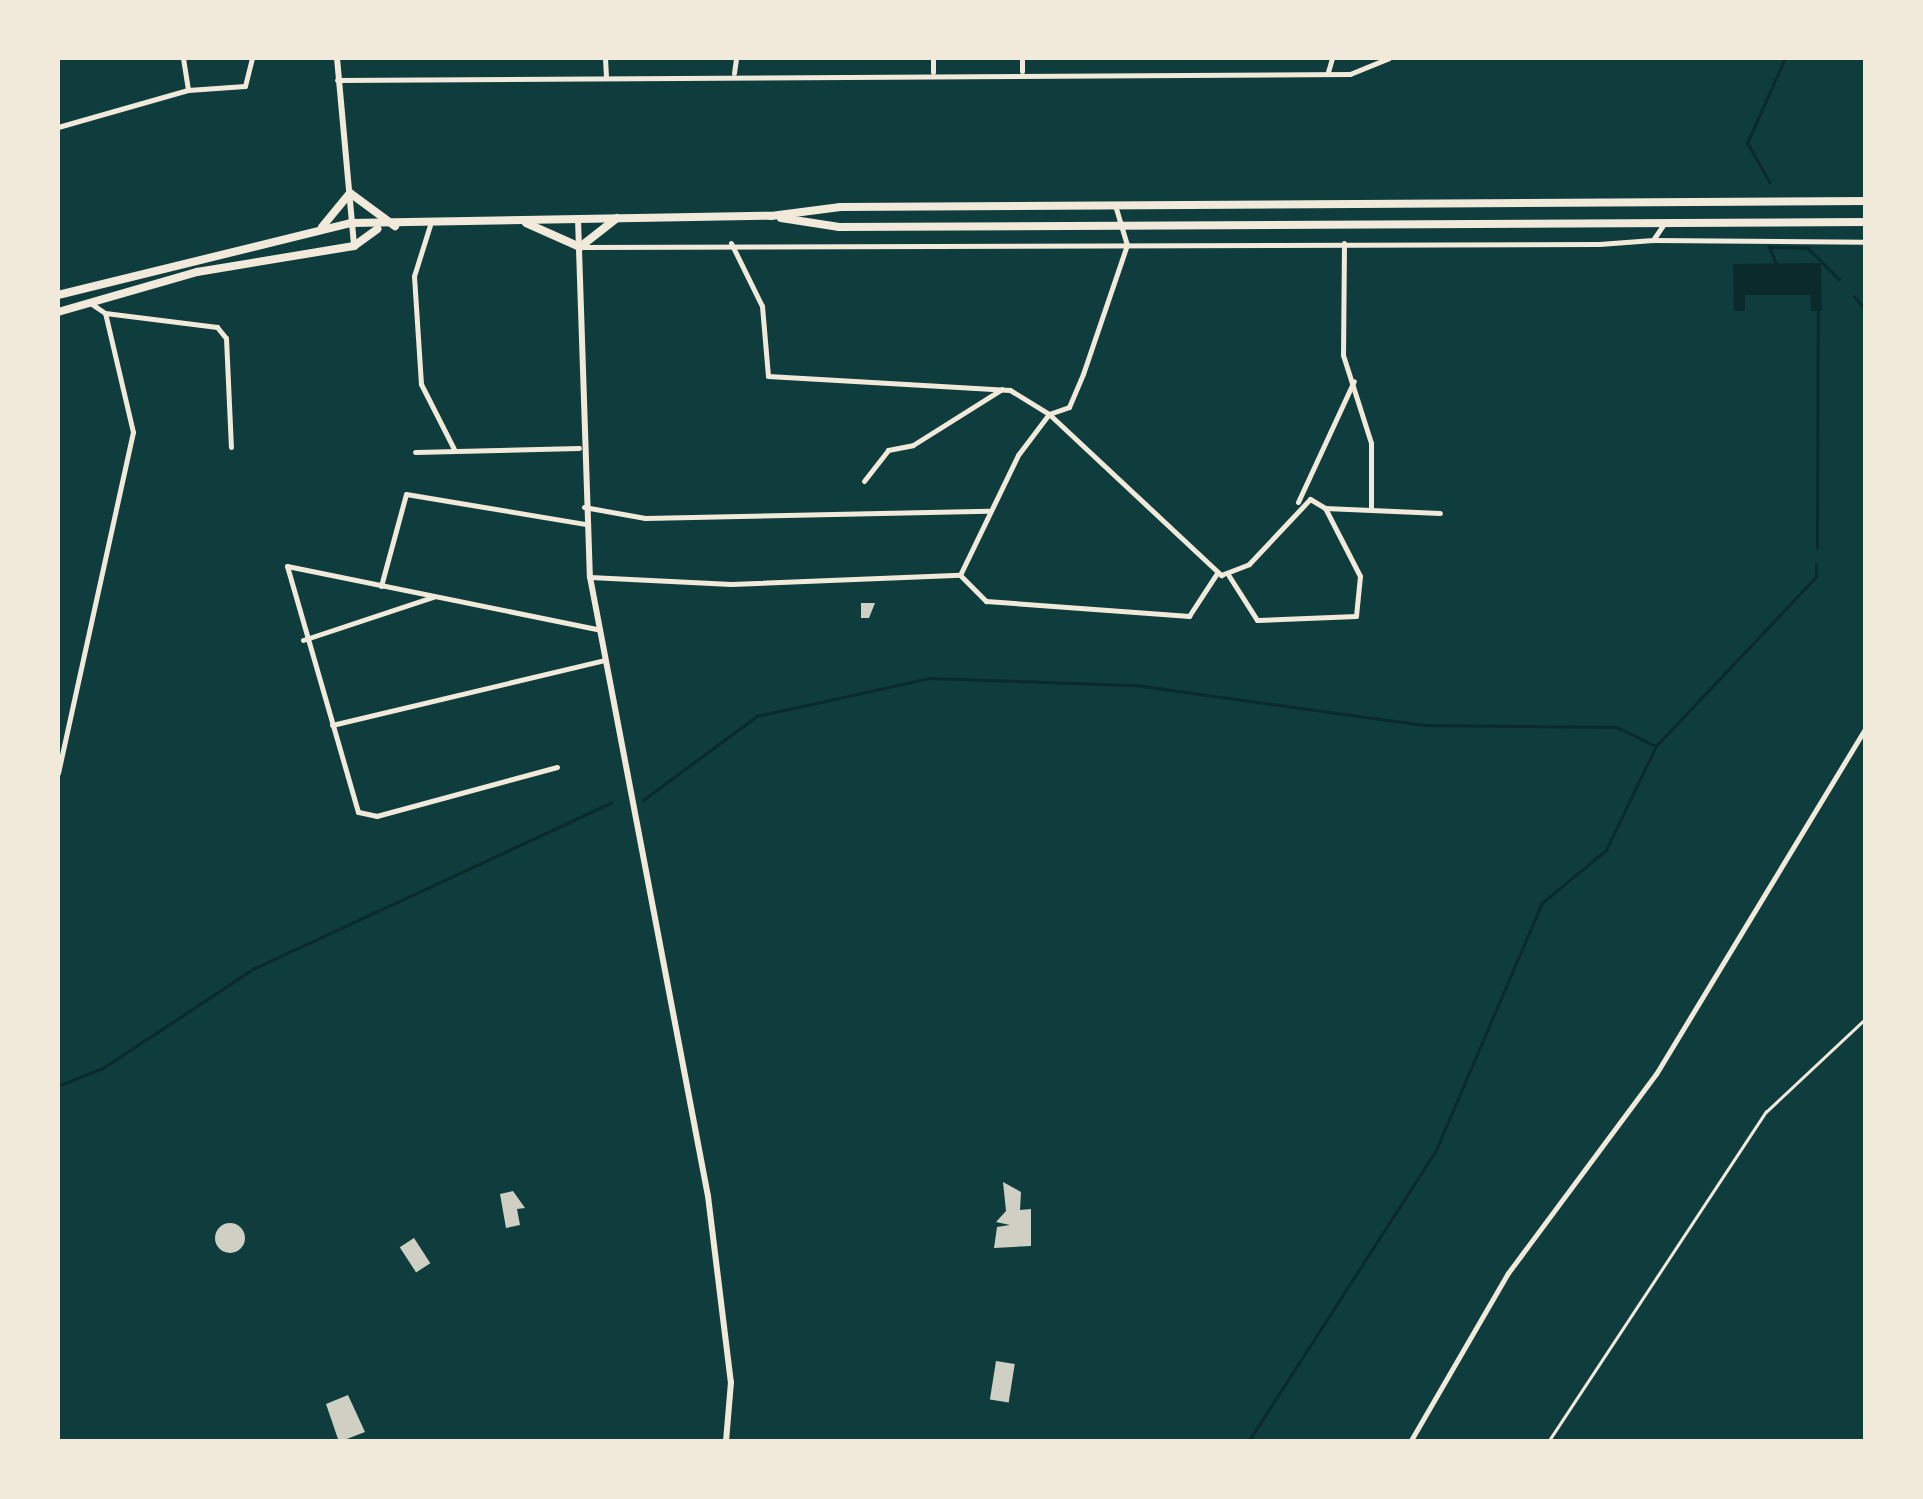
<!DOCTYPE html>
<html>
<head>
<meta charset="utf-8">
<style>
  body { margin:0 }
  #map { position:relative; width:1923px; height:1499px; overflow:hidden; background:#0f3d3e; font-family:Signika,sans-serif }
  div>[style] { position:absolute }
  .water>* { inset:0; background:#0a2a2b }
  .stream>* { height:2.5px; margin:-1.25px; padding:0 1.25px; transform-origin:1.25px; border-radius:1.25px; background:#0a2a2b }
  .building>* { inset:0; background:#cfcfc3; transform-origin:0 0 }
  .round { border-radius:50% }
  .service>* { height:2.5px; margin:-1.25px; padding:0 1.25px; transform-origin:1.25px; border-radius:1.25px; background:#f1e9da }
  .minor>* { height:5px; margin:-2.5px; padding:0 2.5px; transform-origin:2.5px; border-radius:2.5px; background:#f1e9da }
  .tertiary>* { height:6px; margin:-3px; padding:0 3px; transform-origin:3px; border-radius:3px; background:#f1e9da }
  .secondary>* { height:6px; margin:-3px; padding:0 3px; transform-origin:3px; border-radius:3px; background:#f1e9da }
  .trunk>* { height:8px; margin:-4px; padding:0 4px; transform-origin:4px; border-radius:4px; background:#f1e9da }
  span { translate:-50% -50%; white-space:nowrap; text-align:center; line-height:1.15; -webkit-text-stroke:8px #f1e9da; paint-order:stroke }
  .frame { position:absolute; inset:0; border:60px solid #f1e9da; pointer-events:none }
</style>
</head>
<body>
<div id="map">
  <div class="water">
    <i style="clip-path:polygon(1821px 263px,1822px 311px,1811px 311px,1810px 295px,1745px 295px,1745px 311px,1734px 311px,1733px 264px)"></i>
  </div>
  <div class="stream">
    <i style="left:1770px;top:183px;width:46px;rotate:-119.9deg"></i>
    <i style="left:1747px;top:143px;width:93px;rotate:-65.9deg"></i>
    <i style="left:1777px;top:266px;width:21px;rotate:-113deg"></i>
    <i style="left:1769px;top:247px;width:39px;rotate:1deg"></i>
    <i style="left:1808px;top:248px;width:44px;rotate:45deg"></i>
    <i style="left:1854px;top:296px;width:18px;rotate:49deg"></i>
    <i style="left:1817px;top:548px;width:239px;rotate:-89.8deg"></i>
    <i style="left:643px;top:800px;width:142px;rotate:-36.4deg"></i>
    <i style="left:757px;top:716px;width:177px;rotate:-12.4deg"></i>
    <i style="left:930px;top:678px;width:205px;rotate:2deg"></i>
    <i style="left:1135px;top:685px;width:291px;rotate:7.9deg"></i>
    <i style="left:1423px;top:725px;width:194px;rotate:0.6deg"></i>
    <i style="left:1617px;top:727px;width:43px;rotate:26deg"></i>
    <i style="left:58px;top:1086px;width:48px;rotate:-21.8deg"></i>
    <i style="left:103px;top:1068px;width:180px;rotate:-33.4deg"></i>
    <i style="left:253px;top:969px;width:395px;rotate:-24.9deg"></i>
    <i style="left:1248px;top:1442px;width:347px;rotate:-57.2deg"></i>
    <i style="left:1436px;top:1150px;width:269px;rotate:-66.8deg"></i>
    <i style="left:1542px;top:903px;width:83px;rotate:-39.6deg"></i>
    <i style="left:1606px;top:850px;width:115px;rotate:-64.3deg"></i>
    <i style="left:1656px;top:746px;width:233px;rotate:-46.6deg"></i>
    <i style="left:1816px;top:577px;width:13px;rotate:-90deg"></i>
  </div>
  <div class="building">
    <i style="clip-path:polygon(861px 603px,875px 603px,869px 618px,861px 618px)"></i>
    <i style="clip-path:polygon(1003px 1182px,1021px 1192px,1020px 1210px,1031px 1209px,1031px 1246px,994px 1248px,997px 1227px,1010px 1225px,996px 1222px,1006px 1211px)"></i>
    <i style="clip-path:polygon(513px 1191px,525px 1208px,517px 1209px,520px 1225px,506px 1228px,500px 1194px)"></i>
    <i class="round" style="left:215px;top:1223px;width:30px;height:30px"></i>
    <i style="left:414px;top:1238px;width:30px;height:17px;rotate:57deg"></i>
    <i style="left:996px;top:1361px;width:19px;height:39px;rotate:9deg"></i>
    <i style="clip-path:polygon(348px 1395px,365px 1432px,339px 1442px,326px 1404px)"></i>
  </div>
  <div class="service">
    <i style="left:1548px;top:1442px;width:396px;rotate:-56.6deg"></i>
    <i style="left:1766px;top:1112px;width:137px;rotate:-43.2deg"></i>
  </div>
  <div class="minor">
    <i style="left:183px;top:58px;width:32px;rotate:81deg"></i>
    <i style="left:605px;top:58px;width:18px;rotate:87deg"></i>
    <i style="left:1022px;top:58px;width:13px;rotate:90deg"></i>
    <i style="left:933px;top:72px;width:14px;rotate:-90deg"></i>
    <i style="left:1328px;top:72px;width:15px;rotate:-74deg"></i>
    <i style="left:734px;top:73px;width:15px;rotate:-82deg"></i>
    <i style="left:337px;top:80px;width:1013px;rotate:-0.34deg"></i>
    <i style="left:1350px;top:74px;width:42px;rotate:-22.3deg"></i>
    <i style="left:58px;top:127px;width:135px;rotate:-15.9deg"></i>
    <i style="left:188px;top:90px;width:57px;rotate:-4deg"></i>
    <i style="left:245px;top:86px;width:29px;rotate:-76deg"></i>
    <i style="left:430px;top:225px;width:53px;rotate:107.4deg"></i>
    <i style="left:414px;top:276px;width:108px;rotate:86.3deg"></i>
    <i style="left:421px;top:384px;width:73px;rotate:63.1deg"></i>
    <i style="left:1654px;top:240px;width:212px;rotate:0.5deg"></i>
    <i style="left:731px;top:243px;width:70px;rotate:63.8deg"></i>
    <i style="left:762px;top:306px;width:70px;rotate:85.1deg"></i>
    <i style="left:768px;top:376px;width:242px;rotate:3.3deg"></i>
    <i style="left:1010px;top:390px;width:46px;rotate:31.6deg"></i>
    <i style="left:1049px;top:414px;width:236px;rotate:43.1deg"></i>
    <i style="left:1221px;top:575px;width:30px;rotate:-21deg"></i>
    <i style="left:1249px;top:564px;width:89px;rotate:-46.8deg"></i>
    <i style="left:1310px;top:499px;width:17px;rotate:31deg"></i>
    <i style="left:1325px;top:508px;width:115px;rotate:2.5deg"></i>
    <i style="left:1344px;top:243px;width:112px;rotate:90.5deg"></i>
    <i style="left:1343px;top:355px;width:92px;rotate:72.3deg"></i>
    <i style="left:1371px;top:443px;width:66px;rotate:90deg"></i>
    <i style="left:583px;top:247px;width:1016px;rotate:-0.17deg"></i>
    <i style="left:1599px;top:244px;width:54px;rotate:-4.2deg"></i>
    <i style="left:1653px;top:240px;width:18px;rotate:-56deg"></i>
    <i style="left:105px;top:313px;width:113px;rotate:7.1deg"></i>
    <i style="left:217px;top:327px;width:14px;rotate:51deg"></i>
    <i style="left:226px;top:338px;width:109px;rotate:87.4deg"></i>
    <i style="left:415px;top:452px;width:164px;rotate:-1.4deg"></i>
    <i style="left:864px;top:481px;width:39px;rotate:-52deg"></i>
    <i style="left:888px;top:450px;width:25px;rotate:-11deg"></i>
    <i style="left:913px;top:445px;width:105px;rotate:-32.2deg"></i>
    <i style="left:1298px;top:502px;width:133px;rotate:-65.2deg"></i>
    <i style="left:584px;top:507px;width:62px;rotate:10.2deg"></i>
    <i style="left:645px;top:518px;width:343px;rotate:-1.2deg"></i>
    <i style="left:960px;top:575px;width:37px;rotate:45deg"></i>
    <i style="left:986px;top:601px;width:204px;rotate:4.2deg"></i>
    <i style="left:1189px;top:616px;width:51px;rotate:-56.9deg"></i>
    <i style="left:1229px;top:576px;width:52px;rotate:57.5deg"></i>
    <i style="left:1257px;top:620px;width:99px;rotate:-2.3deg"></i>
    <i style="left:1356px;top:616px;width:40px;rotate:-84.3deg"></i>
    <i style="left:1360px;top:576px;width:76px;rotate:-117.2deg"></i>
    <i style="left:590px;top:577px;width:141px;rotate:2.8deg"></i>
    <i style="left:731px;top:584px;width:229px;rotate:-2.3deg"></i>
    <i style="left:960px;top:575px;width:133px;rotate:-64.2deg"></i>
    <i style="left:1018px;top:455px;width:51px;rotate:-52.9deg"></i>
    <i style="left:1049px;top:414px;width:21px;rotate:-19deg"></i>
    <i style="left:1069px;top:407px;width:36px;rotate:-67deg"></i>
    <i style="left:1083px;top:374px;width:136px;rotate:-71.2deg"></i>
    <i style="left:1127px;top:245px;width:42px;rotate:-106.7deg"></i>
    <i style="left:381px;top:586px;width:95px;rotate:-74.8deg"></i>
    <i style="left:406px;top:494px;width:181px;rotate:9.5deg"></i>
    <i style="left:303px;top:640px;width:137px;rotate:-18.3deg"></i>
    <i style="left:332px;top:725px;width:281px;rotate:-13.4deg"></i>
    <i style="left:557px;top:767px;width:187px;rotate:164.8deg"></i>
    <i style="left:377px;top:816px;width:19px;rotate:-168deg"></i>
    <i style="left:358px;top:812px;width:256px;rotate:-106.1deg"></i>
    <i style="left:287px;top:566px;width:317px;rotate:11.5deg"></i>
    <i style="left:58px;top:773px;width:349px;rotate:-77.6deg"></i>
    <i style="left:133px;top:432px;width:122px;rotate:-103.2deg"></i>
    <i style="left:105px;top:313px;width:18px;rotate:-146deg"></i>
    <i style="left:1410px;top:1442px;width:195px;rotate:-59.9deg"></i>
    <i style="left:1508px;top:1273px;width:248px;rotate:-53.4deg"></i>
    <i style="left:1656px;top:1074px;width:406px;rotate:-58.8deg"></i>
  </div>
  <div class="tertiary">
    <i style="left:578px;top:219px;width:358px;rotate:88.1deg"></i>
    <i style="left:590px;top:577px;width:630px;rotate:79.21deg"></i>
    <i style="left:708px;top:1196px;width:187px;rotate:83deg"></i>
    <i style="left:731px;top:1382px;width:60px;rotate:94.8deg"></i>
  </div>
  <div class="secondary">
    <i style="left:337px;top:58px;width:189px;rotate:84.8deg"></i>
  </div>
  <div class="trunk">
    <i style="left:781px;top:218px;width:59px;rotate:8.8deg"></i>
    <i style="left:839px;top:227px;width:1027px;rotate:-0.28deg"></i>
    <i style="left:526px;top:223px;width:59px;rotate:24deg"></i>
    <i style="left:580px;top:247px;width:47px;rotate:-38.1deg"></i>
    <i style="left:322px;top:227px;width:44px;rotate:-50.5deg"></i>
    <i style="left:350px;top:193px;width:56px;rotate:36.3deg"></i>
    <i style="left:58px;top:295px;width:302px;rotate:-13.8deg"></i>
    <i style="left:351px;top:223px;width:420px;rotate:-1deg"></i>
    <i style="left:771px;top:216px;width:70px;rotate:-7.4deg"></i>
    <i style="left:840px;top:207px;width:1026px;rotate:-0.34deg"></i>
    <i style="left:58px;top:312px;width:145px;rotate:-16.1deg"></i>
    <i style="left:197px;top:272px;width:159px;rotate:-9.4deg"></i>
    <i style="left:354px;top:246px;width:29px;rotate:-36deg"></i>
  </div>
  <div class="frame"></div>
</div>
</body>
</html>
